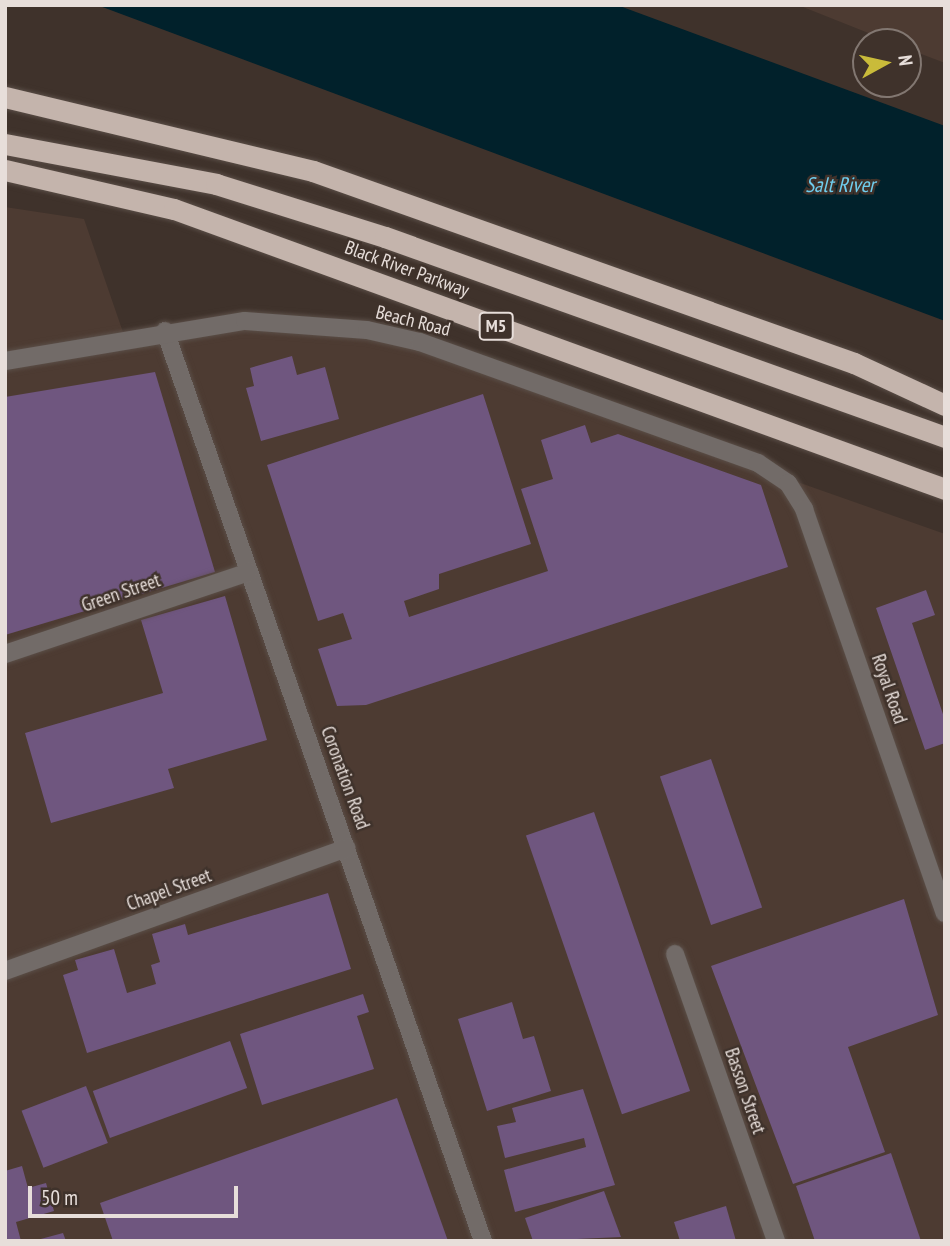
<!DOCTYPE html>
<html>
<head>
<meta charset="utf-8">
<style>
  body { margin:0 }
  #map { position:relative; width:950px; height:1246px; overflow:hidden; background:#3f322b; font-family:"PT Sans Narrow",sans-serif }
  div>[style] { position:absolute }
  .industrial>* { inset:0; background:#4d3b32 }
  .water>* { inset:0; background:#01212b }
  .building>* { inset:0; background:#6f567f; transform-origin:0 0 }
  .roads { filter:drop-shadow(0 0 2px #5a4e47) drop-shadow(0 0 2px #5a4e47) }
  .street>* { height:18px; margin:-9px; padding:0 9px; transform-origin:9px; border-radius:9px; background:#726b68 }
  .highway>* { height:21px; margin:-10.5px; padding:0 10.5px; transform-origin:10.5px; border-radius:10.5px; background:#c4b4ac }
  span { translate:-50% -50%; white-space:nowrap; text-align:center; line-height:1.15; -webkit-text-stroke:5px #3f322b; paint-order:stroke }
  .shield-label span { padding:2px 5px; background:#3f322b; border:2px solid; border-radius:5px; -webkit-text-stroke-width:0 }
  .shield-label { font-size:18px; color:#e7deda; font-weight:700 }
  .street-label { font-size:19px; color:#e7deda }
  .water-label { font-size:21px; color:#6fcded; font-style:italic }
  .frame { position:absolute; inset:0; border:7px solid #e7deda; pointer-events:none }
  .north { position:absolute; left:852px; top:28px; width:70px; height:70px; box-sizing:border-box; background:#3f322b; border:2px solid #827771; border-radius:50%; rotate:82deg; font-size:19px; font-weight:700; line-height:28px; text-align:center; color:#e7deda }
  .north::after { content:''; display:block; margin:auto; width:24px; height:32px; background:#c9bb3a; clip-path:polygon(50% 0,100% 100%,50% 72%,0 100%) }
  .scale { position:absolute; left:28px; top:1186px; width:210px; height:32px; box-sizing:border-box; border:4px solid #e7deda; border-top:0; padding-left:9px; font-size:21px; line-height:24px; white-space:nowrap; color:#e7deda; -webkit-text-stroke:5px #3f322b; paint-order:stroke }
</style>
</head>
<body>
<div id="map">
  <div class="industrial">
    <i style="clip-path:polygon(798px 5px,945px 5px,945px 63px,908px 49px,908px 42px,891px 42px)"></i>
    <i style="clip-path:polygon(5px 207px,84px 219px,125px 338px,245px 321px,367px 330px,945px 534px,945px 1241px,5px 1241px)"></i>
  </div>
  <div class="water">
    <i style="clip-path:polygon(97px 5px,617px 5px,945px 126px,945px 321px)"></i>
  </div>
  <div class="building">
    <i style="clip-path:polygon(292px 356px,297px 375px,325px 367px,339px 419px,261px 441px,246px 388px,254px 386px,250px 368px)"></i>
    <i style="clip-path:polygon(155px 372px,215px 572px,5px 635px,5px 397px)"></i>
    <i style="clip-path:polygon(483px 394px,531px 544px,439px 574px,439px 589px,404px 601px,409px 617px,548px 571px,521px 489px,553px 479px,541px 440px,585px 425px,591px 443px,618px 434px,761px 485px,788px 567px,366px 705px,337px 706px,318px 649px,352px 639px,343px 613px,318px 621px,267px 465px)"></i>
    <i style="clip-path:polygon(926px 590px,935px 615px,912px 623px,945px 720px,945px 743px,925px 750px,876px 608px)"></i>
    <i style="clip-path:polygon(225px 596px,267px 740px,168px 769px,174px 788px,51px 823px,25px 733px,163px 693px,141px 620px)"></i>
    <i style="left:711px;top:759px;width:157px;height:54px;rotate:71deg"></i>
    <i style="left:594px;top:812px;width:295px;height:72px;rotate:71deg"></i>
    <i style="clip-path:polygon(328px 893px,351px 969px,87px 1053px,63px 975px,78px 970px,75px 960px,114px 949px,127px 993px,156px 984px,151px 965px,160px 962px,152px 934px,185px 924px,188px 935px)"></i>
    <i style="clip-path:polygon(904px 899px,938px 1015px,848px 1047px,885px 1152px,793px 1184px,711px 966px)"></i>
    <i style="clip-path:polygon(363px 994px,369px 1012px,357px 1016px,374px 1069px,262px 1105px,240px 1034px)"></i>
    <i style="clip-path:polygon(512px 1002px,523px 1039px,534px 1036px,551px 1091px,487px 1111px,458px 1019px)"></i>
    <i style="left:230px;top:1041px;width:50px;height:146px;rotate:70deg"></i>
    <i style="left:86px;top:1086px;width:61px;height:69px;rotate:69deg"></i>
    <i style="clip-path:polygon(583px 1089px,615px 1185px,515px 1212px,504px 1170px,586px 1147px,584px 1138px,505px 1158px,497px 1126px,516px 1122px,512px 1108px)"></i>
    <i style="clip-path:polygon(397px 1098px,448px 1241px,113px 1241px,100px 1203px)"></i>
    <i style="clip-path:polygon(891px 1153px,921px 1241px,815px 1241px,796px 1186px)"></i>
    <i style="clip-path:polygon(22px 1166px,28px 1188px,46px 1183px,54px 1211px,16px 1222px,21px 1241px,5px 1241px,5px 1171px)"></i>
    <i style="clip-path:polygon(604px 1191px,621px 1237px,533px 1241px,525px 1218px)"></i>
    <i style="clip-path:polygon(726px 1206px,736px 1241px,680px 1241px,674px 1222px)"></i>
    <i style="clip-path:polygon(63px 1233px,66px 1241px,37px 1241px,37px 1240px)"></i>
  </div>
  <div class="roads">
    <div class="street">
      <i style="left:165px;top:331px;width:964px;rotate:70.74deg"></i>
      <i style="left:5px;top:361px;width:243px;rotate:-9.5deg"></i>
      <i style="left:245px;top:321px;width:122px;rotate:4.2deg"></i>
      <i style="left:367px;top:330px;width:54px;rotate:12.8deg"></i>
      <i style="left:420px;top:342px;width:359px;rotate:19.7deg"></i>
      <i style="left:758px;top:463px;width:36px;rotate:34deg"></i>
      <i style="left:788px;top:483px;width:31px;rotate:58deg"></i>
      <i style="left:804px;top:509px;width:428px;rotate:70.8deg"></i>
      <i style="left:5px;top:654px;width:257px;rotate:-18.6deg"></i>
      <i style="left:675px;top:954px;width:304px;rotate:70.6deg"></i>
      <i style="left:5px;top:971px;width:363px;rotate:-19.8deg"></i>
    </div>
    <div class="highway">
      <i style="left:5px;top:97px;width:317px;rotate:13.5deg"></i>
      <i style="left:313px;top:171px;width:574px;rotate:19.54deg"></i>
      <i style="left:854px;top:363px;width:100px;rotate:24.8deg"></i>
      <i style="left:5px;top:144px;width:215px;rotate:10.7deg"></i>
      <i style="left:216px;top:184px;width:177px;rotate:17.4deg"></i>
      <i style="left:385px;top:237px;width:595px;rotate:19.65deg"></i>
      <i style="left:5px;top:170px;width:173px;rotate:13deg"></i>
      <i style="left:174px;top:209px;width:820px;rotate:19.96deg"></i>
    </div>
  </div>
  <div class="shield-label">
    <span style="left:496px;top:326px">M5</span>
  </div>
  <div class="street-label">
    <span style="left:407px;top:269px;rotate:20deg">Black River Parkway</span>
    <span style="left:413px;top:321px;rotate:14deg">Beach Road</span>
    <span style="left:121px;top:593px;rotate:-19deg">Green Street</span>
    <span style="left:889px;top:689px;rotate:71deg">Royal Road</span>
    <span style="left:345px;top:778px;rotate:70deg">Coronation Road</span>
    <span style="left:169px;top:890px;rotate:-20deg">Chapel Street</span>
    <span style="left:745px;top:1091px;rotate:71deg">Basson Street</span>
  </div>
  <div class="water-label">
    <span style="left:840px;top:185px">Salt River</span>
  </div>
  <div class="frame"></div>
  <div class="north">N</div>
  <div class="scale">50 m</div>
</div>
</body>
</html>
